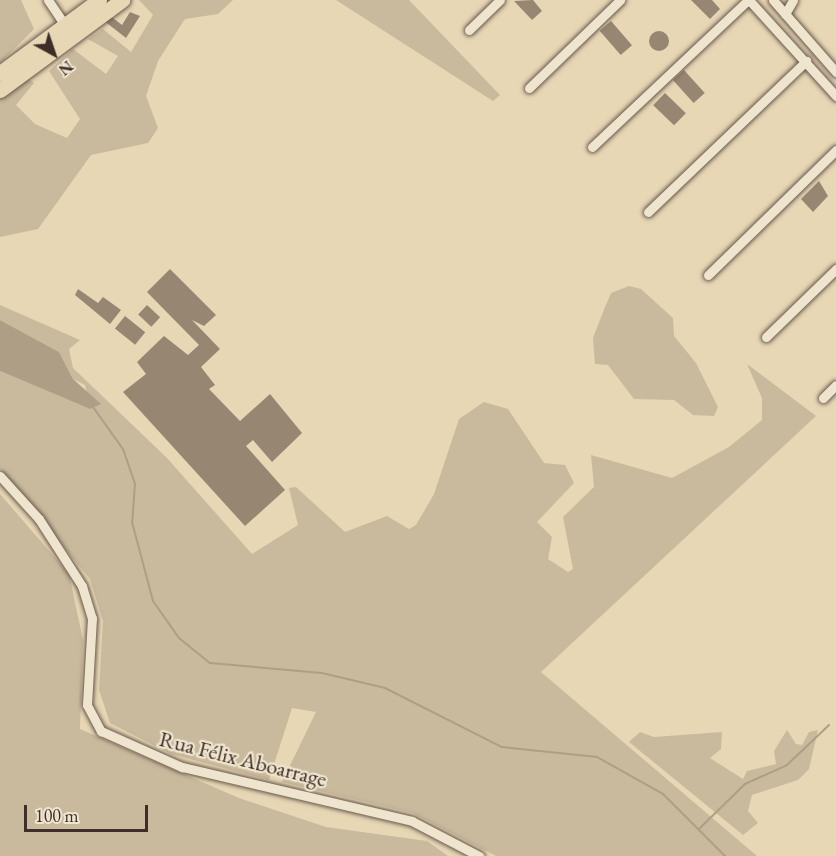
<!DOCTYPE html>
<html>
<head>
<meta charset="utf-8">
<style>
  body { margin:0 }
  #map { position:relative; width:836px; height:856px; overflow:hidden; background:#e7d7b5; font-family:"EB Garamond",serif }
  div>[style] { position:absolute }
  .green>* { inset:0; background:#caba9d }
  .water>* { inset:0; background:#ae9e85 }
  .stream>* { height:2px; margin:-1px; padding:0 1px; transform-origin:1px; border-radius:1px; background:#ae9e85 }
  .building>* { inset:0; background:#968672; transform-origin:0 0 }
  .round { border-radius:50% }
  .roads { filter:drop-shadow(0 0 2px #68584c) drop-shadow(0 0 2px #68584c) }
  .minor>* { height:9px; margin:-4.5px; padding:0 4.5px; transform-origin:4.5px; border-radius:4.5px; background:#efe5cf }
  .primary>* { height:15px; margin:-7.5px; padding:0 7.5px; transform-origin:7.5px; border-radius:7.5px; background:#e7d7b5 }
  span { translate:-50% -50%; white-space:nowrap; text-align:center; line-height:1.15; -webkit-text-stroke:4.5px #efe5cf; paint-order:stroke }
  .street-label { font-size:22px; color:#3e2e29 }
  .north { position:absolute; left:24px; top:24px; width:60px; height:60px; -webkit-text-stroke:4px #efe5cf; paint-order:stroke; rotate:140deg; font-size:16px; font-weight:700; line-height:24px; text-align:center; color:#3e2e29 }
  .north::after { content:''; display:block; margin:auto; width:21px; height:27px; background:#3e2e29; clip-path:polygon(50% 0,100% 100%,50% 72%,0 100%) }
  .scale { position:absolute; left:24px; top:805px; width:124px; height:27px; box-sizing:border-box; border:3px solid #3e2e29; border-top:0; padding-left:8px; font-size:18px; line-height:21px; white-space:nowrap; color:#3e2e29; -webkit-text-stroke:4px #efe5cf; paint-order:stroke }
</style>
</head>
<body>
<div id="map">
  <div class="green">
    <i style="clip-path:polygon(0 0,21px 0,34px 29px,0 63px)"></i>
    <i style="clip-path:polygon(139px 0,233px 0,218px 14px,185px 19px,158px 61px,146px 96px,158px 128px,148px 143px,91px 155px,38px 229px,0 237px,0 98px,28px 79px,34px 83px,16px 105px,35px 124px,67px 138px,80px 119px,49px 71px,73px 49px,106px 74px,118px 56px,88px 39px,103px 29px,131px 52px,153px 15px)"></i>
    <i style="clip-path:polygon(336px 0,409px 0,500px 95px,493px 101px)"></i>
    <i style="clip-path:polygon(629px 286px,641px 289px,673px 318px,674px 336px,696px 363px,718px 407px,714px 416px,693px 415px,674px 400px,634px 399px,608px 365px,595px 364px,593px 338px,605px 307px,611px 293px)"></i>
    <i style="clip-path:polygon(0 305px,80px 340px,69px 349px,73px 368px,167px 458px,252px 554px,298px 525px,289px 488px,296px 487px,345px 532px,387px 516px,409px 529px,416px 525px,434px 494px,459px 419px,484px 402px,508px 409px,544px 463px,565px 465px,574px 483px,537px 522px,552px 537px,548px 559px,568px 572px,573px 569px,563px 517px,594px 487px,591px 455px,672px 478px,729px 447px,762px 420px,762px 398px,747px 364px,816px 416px,541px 672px,757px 856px,496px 856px,413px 813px,282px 782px,316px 712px,292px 708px,269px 780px,171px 754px,110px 723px,99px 690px,103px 621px,90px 579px,0 469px,0 371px,90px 409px,85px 385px,73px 379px,59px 352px,0 320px)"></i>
    <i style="clip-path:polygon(0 494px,69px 574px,83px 640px,80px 729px,239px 798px,326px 827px,427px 841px,448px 856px,0 856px)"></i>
    <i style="clip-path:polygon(787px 730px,796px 744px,802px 745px,809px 732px,818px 730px,809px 769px,798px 780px,752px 795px,748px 811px,758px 823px,743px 835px,629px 742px,640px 732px,654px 737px,722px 732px,721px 749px,710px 758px,743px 779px,747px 771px,776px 764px,774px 751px)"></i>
  </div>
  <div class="water">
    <i style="clip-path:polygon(0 320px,59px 352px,73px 379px,101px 404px,90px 409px,0 371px)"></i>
  </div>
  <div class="stream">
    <i style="left:93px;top:407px;width:52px;rotate:54.5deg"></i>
    <i style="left:123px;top:449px;width:36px;rotate:71deg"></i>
    <i style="left:135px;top:483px;width:39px;rotate:94deg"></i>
    <i style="left:132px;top:522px;width:82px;rotate:75.1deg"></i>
    <i style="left:153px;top:601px;width:45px;rotate:54.9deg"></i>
    <i style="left:179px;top:638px;width:40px;rotate:39deg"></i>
    <i style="left:210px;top:663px;width:112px;rotate:5.1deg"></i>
    <i style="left:322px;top:673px;width:65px;rotate:13.4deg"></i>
    <i style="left:385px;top:688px;width:131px;rotate:26.8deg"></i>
    <i style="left:502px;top:747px;width:96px;rotate:6deg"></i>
    <i style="left:597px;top:757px;width:76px;rotate:29.3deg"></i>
    <i style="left:663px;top:794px;width:88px;rotate:45deg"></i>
    <i style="left:699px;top:829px;width:64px;rotate:-44.4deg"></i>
    <i style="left:745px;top:784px;width:46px;rotate:-24.3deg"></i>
    <i style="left:787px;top:765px;width:58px;rotate:-43.6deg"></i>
  </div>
  <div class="building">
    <i style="clip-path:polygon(533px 0,542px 11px,532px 20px,514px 1px)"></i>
    <i style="clip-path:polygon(691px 0,712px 0,720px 9px,710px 19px)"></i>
    <i style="clip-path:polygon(130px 12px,140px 16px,126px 38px,103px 20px,109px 15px,122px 25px)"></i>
    <i style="left:611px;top:21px;width:32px;height:15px;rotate:49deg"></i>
    <i class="round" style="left:649px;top:31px;width:20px;height:20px"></i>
    <i style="left:684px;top:70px;width:31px;height:15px;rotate:48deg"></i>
    <i style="left:665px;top:93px;width:29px;height:17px;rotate:44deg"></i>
    <i style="clip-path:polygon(819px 181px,828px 196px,813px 212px,801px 199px)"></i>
    <i style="clip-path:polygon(170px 269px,216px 315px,204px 326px,192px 320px,220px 349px,201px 367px,215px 385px,209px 389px,240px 421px,270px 394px,302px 433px,272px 462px,253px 440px,246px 446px,285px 490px,245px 526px,123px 392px,146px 374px,137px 362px,164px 336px,188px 355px,199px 345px,147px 292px)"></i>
    <i style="clip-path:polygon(78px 289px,98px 303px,103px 297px,121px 310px,110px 324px,75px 295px)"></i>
    <i style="left:147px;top:305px;width:18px;height:13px;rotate:43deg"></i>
    <i style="left:125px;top:316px;width:26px;height:16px;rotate:39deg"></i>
  </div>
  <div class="roads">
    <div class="minor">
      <i style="left:48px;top:0;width:30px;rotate:56deg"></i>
      <i style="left:749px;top:0;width:130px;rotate:47.8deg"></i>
      <i style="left:773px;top:0;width:96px;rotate:48.8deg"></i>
      <i style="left:785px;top:14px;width:16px;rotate:-60deg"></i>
      <i style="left:469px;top:30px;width:43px;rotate:-44.1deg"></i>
      <i style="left:529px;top:88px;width:127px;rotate:-44deg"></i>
      <i style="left:592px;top:147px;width:214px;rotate:-43.3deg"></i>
      <i style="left:648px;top:212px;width:219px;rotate:-43.7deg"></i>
      <i style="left:708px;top:275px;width:179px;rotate:-44.3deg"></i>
      <i style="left:766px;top:337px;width:98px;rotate:-44.2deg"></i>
      <i style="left:823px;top:398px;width:18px;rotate:-45deg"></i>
      <i style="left:0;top:476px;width:58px;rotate:47.8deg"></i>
      <i style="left:39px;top:519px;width:80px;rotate:57.3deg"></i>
      <i style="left:82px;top:586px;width:34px;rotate:73deg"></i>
      <i style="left:92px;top:618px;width:87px;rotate:93.3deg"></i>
      <i style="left:87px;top:705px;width:30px;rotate:62deg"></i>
      <i style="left:101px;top:731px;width:89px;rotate:24deg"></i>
      <i style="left:182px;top:767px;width:236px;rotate:13.2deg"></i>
      <i style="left:412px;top:821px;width:76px;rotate:27.6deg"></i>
    </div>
    <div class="primary">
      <i style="left:0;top:73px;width:123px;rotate:-36.4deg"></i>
      <i style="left:0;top:90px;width:152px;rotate:-36.4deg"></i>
    </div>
  </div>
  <div class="street-label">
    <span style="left:243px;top:759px;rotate:14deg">Rua Félix Aboarrage</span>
  </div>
  <div class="north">N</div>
  <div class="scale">100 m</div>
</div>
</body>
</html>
